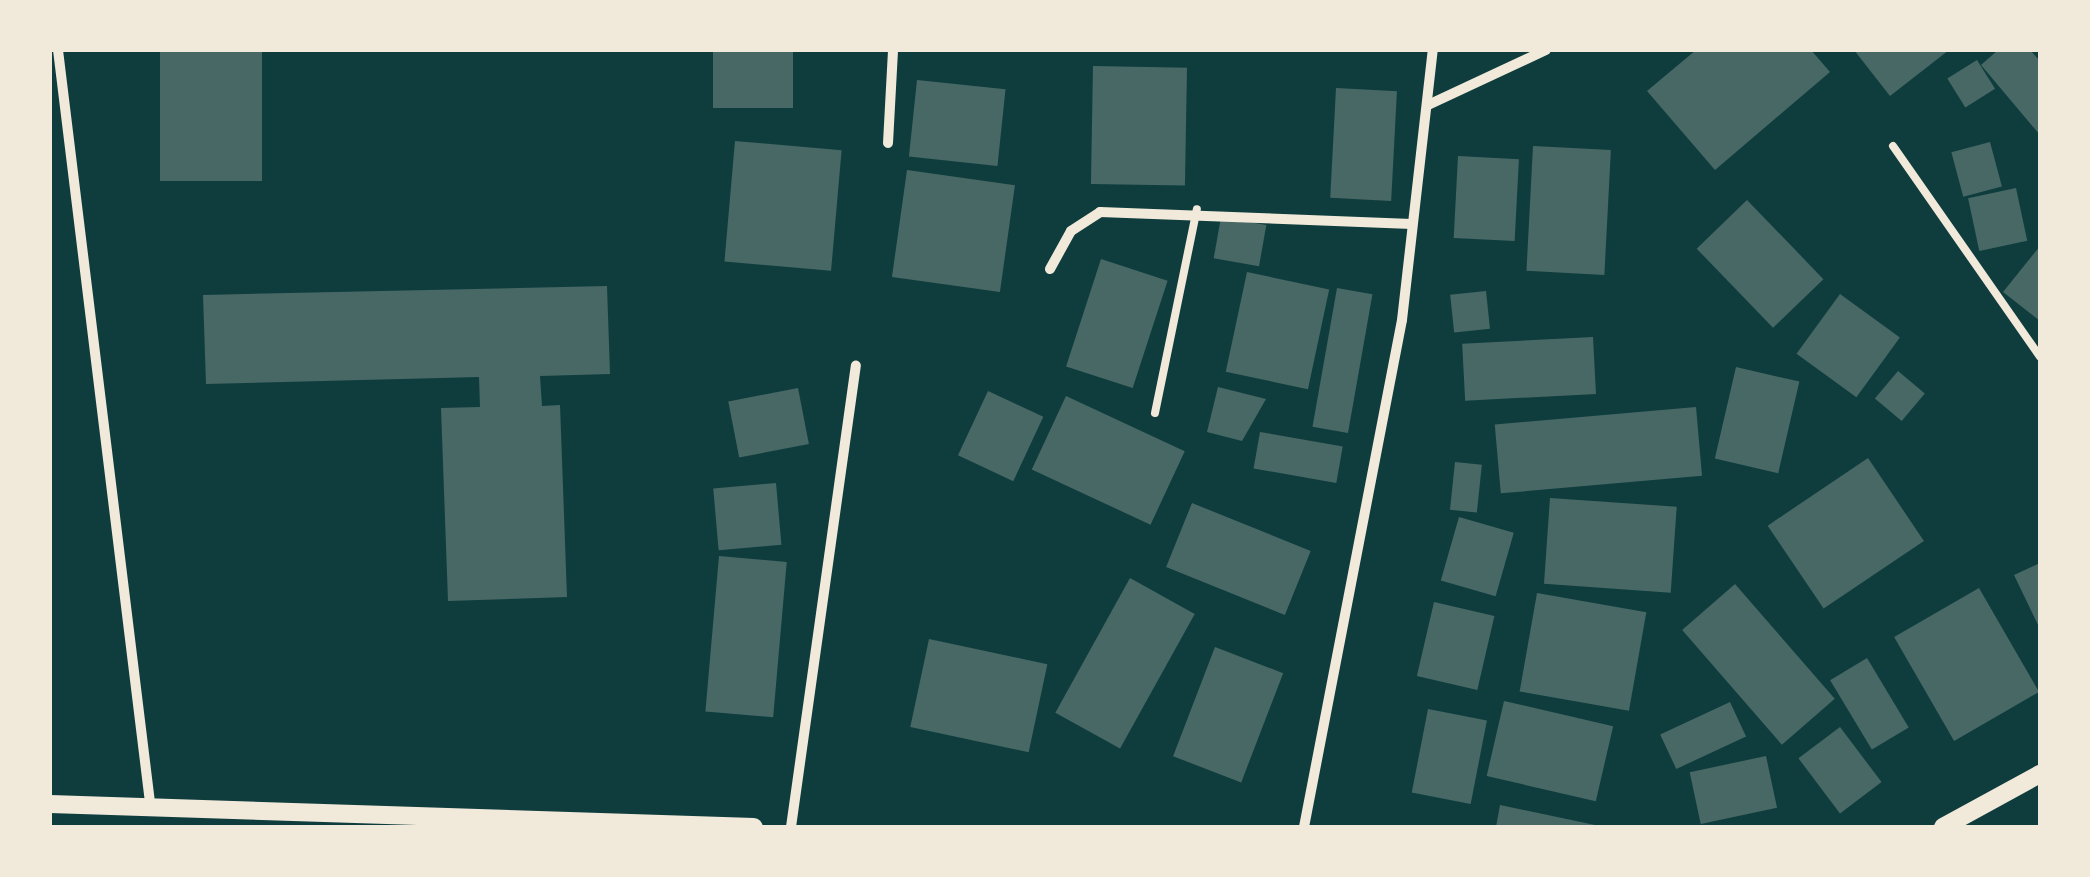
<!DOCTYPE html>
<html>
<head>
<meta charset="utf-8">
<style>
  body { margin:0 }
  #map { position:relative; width:2090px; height:877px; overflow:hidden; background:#0f3d3e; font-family:Arial,sans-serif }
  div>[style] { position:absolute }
  .building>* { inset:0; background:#486865; transform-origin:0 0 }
  .service>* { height:8px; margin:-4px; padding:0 4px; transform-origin:4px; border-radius:4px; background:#f1e9da }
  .minor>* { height:10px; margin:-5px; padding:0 5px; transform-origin:5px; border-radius:5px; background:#f1e9da }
  .tertiary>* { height:18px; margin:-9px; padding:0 9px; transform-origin:9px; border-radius:9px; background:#f1e9da }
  span { translate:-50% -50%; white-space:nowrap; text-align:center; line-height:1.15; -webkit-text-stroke:9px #f1e9da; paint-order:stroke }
  .frame { position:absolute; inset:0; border:52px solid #f1e9da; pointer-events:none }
</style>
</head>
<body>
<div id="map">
  <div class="building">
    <i style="left:160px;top:50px;width:102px;height:131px"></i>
    <i style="left:713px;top:50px;width:80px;height:58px"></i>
    <i style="clip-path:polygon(1696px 50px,1811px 50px,1830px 72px,1715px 170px,1647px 91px)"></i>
    <i style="clip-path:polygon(1854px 50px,1949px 50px,1890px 96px)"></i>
    <i style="clip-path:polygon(1998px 50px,2030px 50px,2040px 61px,2040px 135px,1981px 65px)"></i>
    <i style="left:1977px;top:60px;width:34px;height:35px;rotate:58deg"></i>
    <i style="left:1093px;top:66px;width:94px;height:118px;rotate:1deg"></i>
    <i style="left:917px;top:80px;width:89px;height:77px;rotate:6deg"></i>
    <i style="left:1336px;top:88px;width:61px;height:110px;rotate:3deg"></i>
    <i style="left:735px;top:141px;width:107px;height:121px;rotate:5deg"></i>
    <i style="left:1990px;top:142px;width:46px;height:40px;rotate:75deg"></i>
    <i style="left:1533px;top:146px;width:78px;height:125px;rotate:3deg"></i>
    <i style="left:1458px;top:156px;width:61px;height:82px;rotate:3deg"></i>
    <i style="left:907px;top:170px;width:109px;height:108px;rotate:8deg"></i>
    <i style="left:2016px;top:188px;width:54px;height:49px;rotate:78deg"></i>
    <i style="left:1747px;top:200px;width:110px;height:70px;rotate:46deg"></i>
    <i style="left:1221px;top:217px;width:46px;height:42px;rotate:10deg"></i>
    <i style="clip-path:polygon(2040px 246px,2040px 321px,2003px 292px)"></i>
    <i style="left:1101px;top:259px;width:70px;height:113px;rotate:18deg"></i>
    <i style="left:1247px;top:272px;width:84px;height:102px;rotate:12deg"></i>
    <i style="clip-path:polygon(607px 286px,610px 374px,540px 376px,542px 406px,560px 405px,567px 597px,448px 601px,441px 408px,480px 407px,479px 377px,206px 384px,203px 295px)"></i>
    <i style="left:1337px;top:288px;width:36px;height:141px;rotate:10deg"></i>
    <i style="left:1486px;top:291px;width:38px;height:36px;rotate:84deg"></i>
    <i style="left:1840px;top:294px;width:74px;height:74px;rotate:36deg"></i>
    <i style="left:1593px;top:337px;width:57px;height:131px;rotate:87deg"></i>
    <i style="left:1736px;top:367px;width:65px;height:94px;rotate:13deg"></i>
    <i style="left:1898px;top:371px;width:35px;height:36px;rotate:40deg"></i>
    <i style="clip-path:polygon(1218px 387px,1266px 399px,1242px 441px,1207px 432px)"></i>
    <i style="left:798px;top:388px;width:57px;height:71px;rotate:79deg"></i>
    <i style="left:988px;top:391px;width:61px;height:71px;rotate:25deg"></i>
    <i style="left:1066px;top:396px;width:131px;height:81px;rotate:25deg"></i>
    <i style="left:1696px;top:407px;width:69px;height:202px;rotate:85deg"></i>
    <i style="left:1260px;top:432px;width:84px;height:37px;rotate:10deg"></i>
    <i style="left:1868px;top:458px;width:100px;height:121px;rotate:56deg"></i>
    <i style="left:1455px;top:462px;width:27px;height:48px;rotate:6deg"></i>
    <i style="left:776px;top:483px;width:62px;height:63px;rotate:85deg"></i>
    <i style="left:1550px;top:498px;width:127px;height:86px;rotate:4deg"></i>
    <i style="left:1192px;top:503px;width:128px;height:69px;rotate:22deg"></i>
    <i style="left:1459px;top:517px;width:57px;height:66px;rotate:16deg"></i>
    <i style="left:719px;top:556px;width:68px;height:156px;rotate:5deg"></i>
    <i style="clip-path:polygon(2040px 563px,2040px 629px,2014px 575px)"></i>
    <i style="left:1130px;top:578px;width:74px;height:154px;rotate:29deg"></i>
    <i style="left:1735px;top:584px;width:152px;height:70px;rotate:49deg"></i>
    <i style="left:1979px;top:588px;width:120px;height:98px;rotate:60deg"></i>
    <i style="left:1537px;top:593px;width:111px;height:100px;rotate:10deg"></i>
    <i style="left:1434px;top:602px;width:62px;height:76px;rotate:13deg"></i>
    <i style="left:929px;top:639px;width:121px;height:90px;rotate:12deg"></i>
    <i style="left:1215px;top:647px;width:73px;height:117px;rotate:21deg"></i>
    <i style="left:1867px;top:658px;width:81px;height:43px;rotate:59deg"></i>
    <i style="left:1504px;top:701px;width:112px;height:77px;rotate:13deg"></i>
    <i style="left:1730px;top:702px;width:38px;height:77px;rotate:65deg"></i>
    <i style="left:1428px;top:709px;width:60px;height:85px;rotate:11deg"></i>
    <i style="left:1840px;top:727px;width:69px;height:52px;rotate:53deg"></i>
    <i style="left:1766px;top:756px;width:53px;height:78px;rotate:78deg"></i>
    <i style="clip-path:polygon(1500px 805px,1595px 825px,1595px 827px,1496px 827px)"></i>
  </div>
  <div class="service">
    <i style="left:1893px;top:146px;width:257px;rotate:55.1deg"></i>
    <i style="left:1155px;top:413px;width:208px;rotate:-78.4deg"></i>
  </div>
  <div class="minor">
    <i style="left:58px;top:50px;width:758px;rotate:83.03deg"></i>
    <i style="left:1428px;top:105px;width:130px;rotate:-25deg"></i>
    <i style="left:888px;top:143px;width:93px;rotate:-86.9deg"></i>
    <i style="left:1050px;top:269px;width:43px;rotate:-61.1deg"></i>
    <i style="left:1071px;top:231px;width:35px;rotate:-33deg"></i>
    <i style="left:1100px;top:212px;width:312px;rotate:2.2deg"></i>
    <i style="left:791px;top:827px;width:466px;rotate:-82deg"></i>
    <i style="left:1304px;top:827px;width:516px;rotate:-79.06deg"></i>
    <i style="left:1402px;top:320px;width:272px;rotate:-83.5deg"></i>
  </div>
  <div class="tertiary">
    <i style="left:50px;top:804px;width:704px;rotate:1.87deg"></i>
    <i style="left:1943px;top:827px;width:111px;rotate:-28.7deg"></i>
  </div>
  <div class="frame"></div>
</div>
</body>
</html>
